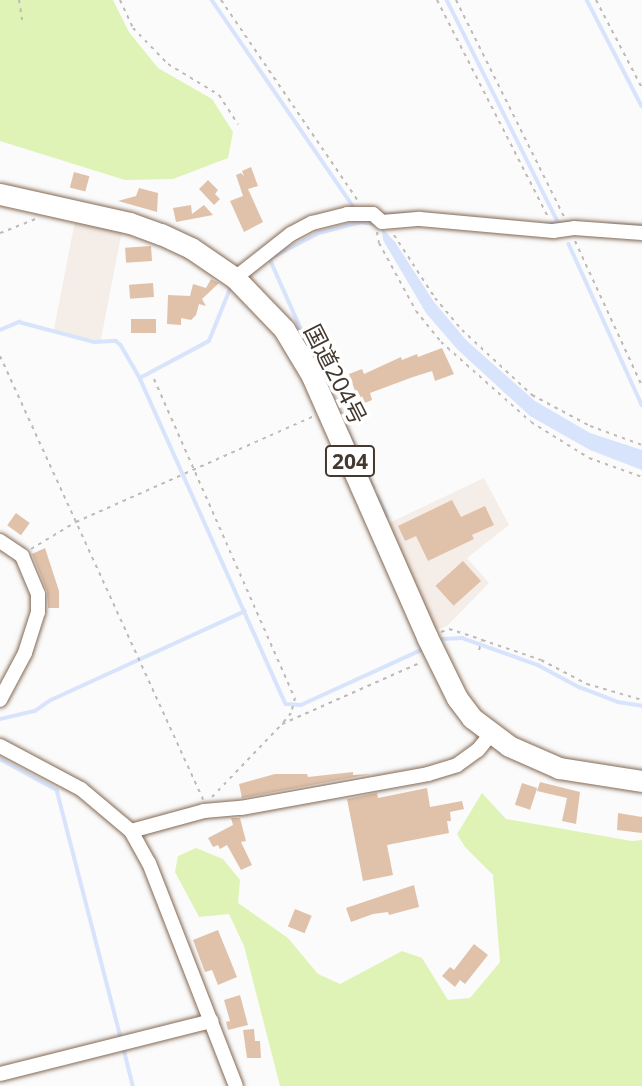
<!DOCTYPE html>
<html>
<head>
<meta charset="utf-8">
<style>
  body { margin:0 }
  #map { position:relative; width:642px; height:1086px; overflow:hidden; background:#fbfbfb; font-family:"Noto Sans","Noto Sans JP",sans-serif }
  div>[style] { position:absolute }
  .built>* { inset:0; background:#f5ede8; transform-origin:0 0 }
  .green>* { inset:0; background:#dff3b6 }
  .water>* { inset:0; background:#d8e4fc }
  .stream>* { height:3.5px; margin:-1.75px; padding:0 1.75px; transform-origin:1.75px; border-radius:1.75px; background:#d8e4fc }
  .building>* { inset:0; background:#e0c2ab; transform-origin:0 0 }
  .path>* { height:2px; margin-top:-1px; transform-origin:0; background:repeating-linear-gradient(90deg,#bebab7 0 3.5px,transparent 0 8.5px) }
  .roads { filter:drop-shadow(0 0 2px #846953) drop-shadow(0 0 2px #846953) }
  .minor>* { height:14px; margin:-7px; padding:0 7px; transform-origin:7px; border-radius:7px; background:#fff }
  .highway>* { height:21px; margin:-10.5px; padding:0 10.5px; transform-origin:10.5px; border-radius:10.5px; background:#fff }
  span { translate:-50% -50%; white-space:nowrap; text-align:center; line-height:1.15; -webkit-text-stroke:7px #fff; paint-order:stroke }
  .shield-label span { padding:2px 5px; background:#fff; border:2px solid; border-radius:5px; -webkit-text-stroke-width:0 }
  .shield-label { font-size:21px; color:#45392f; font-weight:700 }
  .street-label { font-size:23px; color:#45392f }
</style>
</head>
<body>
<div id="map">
  <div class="built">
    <i style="left:75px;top:221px;width:48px;height:114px;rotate:11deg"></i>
    <i style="clip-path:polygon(484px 478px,509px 525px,467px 558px,489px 583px,447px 626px,435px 630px,389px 523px)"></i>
  </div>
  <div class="green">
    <i style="clip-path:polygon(0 0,113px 0,129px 32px,158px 68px,212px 99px,233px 132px,228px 158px,173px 179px,125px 180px,0 141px)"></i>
    <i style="clip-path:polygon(482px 793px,506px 819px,632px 841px,642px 840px,642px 1086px,280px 1086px,244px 946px,229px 914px,199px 917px,175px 872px,178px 856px,196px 848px,223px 859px,240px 880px,238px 903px,288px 938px,318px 974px,340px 984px,402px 951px,422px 958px,448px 1000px,470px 998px,500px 962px,493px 875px,465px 847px,457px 834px)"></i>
  </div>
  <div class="water">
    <i style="clip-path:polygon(382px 228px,395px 242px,434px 302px,467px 341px,535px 401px,590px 433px,642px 450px,642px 470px,590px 450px,530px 416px,457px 349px,426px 313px,383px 240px)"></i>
  </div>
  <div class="stream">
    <i style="left:212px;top:0;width:253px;rotate:55.6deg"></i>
    <i style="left:447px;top:0;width:248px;rotate:63.4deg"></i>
    <i style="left:587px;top:0;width:119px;rotate:62.6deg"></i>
    <i style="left:379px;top:215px;width:34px;rotate:-3deg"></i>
    <i style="left:546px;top:224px;width:31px;rotate:-4deg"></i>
    <i style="left:609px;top:224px;width:33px;rotate:3deg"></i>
    <i style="left:569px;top:244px;width:177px;rotate:65.6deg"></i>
    <i style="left:271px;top:258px;width:54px;rotate:-27.5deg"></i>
    <i style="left:319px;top:233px;width:43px;rotate:-14.7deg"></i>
    <i style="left:361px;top:222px;width:14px;rotate:8deg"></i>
    <i style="left:270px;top:259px;width:120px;rotate:66deg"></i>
    <i style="left:0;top:330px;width:21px;rotate:-23deg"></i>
    <i style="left:19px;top:322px;width:78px;rotate:14.9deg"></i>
    <i style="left:94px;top:342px;width:22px;rotate:-3deg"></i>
    <i style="left:116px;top:341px;width:6px;rotate:39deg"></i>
    <i style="left:121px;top:345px;width:38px;rotate:60deg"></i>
    <i style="left:140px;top:378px;width:357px;rotate:65.9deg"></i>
    <i style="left:286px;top:704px;width:15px;rotate:4deg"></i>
    <i style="left:301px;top:705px;width:132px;rotate:-24.6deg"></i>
    <i style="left:140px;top:378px;width:78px;rotate:-28.2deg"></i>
    <i style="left:209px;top:341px;width:56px;rotate:-68deg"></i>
    <i style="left:345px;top:426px;width:68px;rotate:64.9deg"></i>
    <i style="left:378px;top:496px;width:22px;rotate:66deg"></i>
    <i style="left:443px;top:639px;width:19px;rotate:-3deg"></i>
    <i style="left:462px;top:638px;width:81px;rotate:19.6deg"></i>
    <i style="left:538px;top:665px;width:47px;rotate:28.2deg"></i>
    <i style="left:579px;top:687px;width:42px;rotate:21deg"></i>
    <i style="left:618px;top:702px;width:24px;rotate:9deg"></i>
    <i style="left:0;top:719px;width:36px;rotate:-13deg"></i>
    <i style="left:35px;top:711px;width:19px;rotate:-35deg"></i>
    <i style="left:51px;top:700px;width:213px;rotate:-24.6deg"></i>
    <i style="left:0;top:759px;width:65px;rotate:28.5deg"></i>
    <i style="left:57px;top:790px;width:255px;rotate:75.5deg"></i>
    <i style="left:124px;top:1049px;width:38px;rotate:76deg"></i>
  </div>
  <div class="building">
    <i style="clip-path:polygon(251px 167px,258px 186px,248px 189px,263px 222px,244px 232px,230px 201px,243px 196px,236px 175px,241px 173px,244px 176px,242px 171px)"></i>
    <i style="left:74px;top:172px;width:16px;height:16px;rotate:15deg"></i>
    <i style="clip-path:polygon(208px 180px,218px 190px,215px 194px,220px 199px,214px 205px,199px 189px)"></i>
    <i style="clip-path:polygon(139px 188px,158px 193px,157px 212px,118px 201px,136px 196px)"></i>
    <i style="clip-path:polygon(191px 205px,192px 214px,204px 205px,213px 215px,176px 222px,173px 208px)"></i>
    <i style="left:151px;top:246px;width:15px;height:26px;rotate:86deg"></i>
    <i style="clip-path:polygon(211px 279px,219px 283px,202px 299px,206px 306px,199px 304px,196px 315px,191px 320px,181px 318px,181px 325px,167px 324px,168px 295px,190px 296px,193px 284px,206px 288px)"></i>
    <i style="left:153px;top:283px;width:14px;height:24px;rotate:86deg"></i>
    <i style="left:156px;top:319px;width:14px;height:25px;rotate:90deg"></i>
    <i style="clip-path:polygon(442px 348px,454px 374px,435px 381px,432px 371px,413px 377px,370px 393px,372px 400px,360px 405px,349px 374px,362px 369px,364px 374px,401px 357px,402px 360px,417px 354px,418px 357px)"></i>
    <i style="clip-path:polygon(452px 500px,461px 517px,485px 506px,494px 525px,472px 535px,474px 539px,428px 561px,416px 536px,405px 541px,398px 526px)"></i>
    <i style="left:16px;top:513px;width:17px;height:15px;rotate:36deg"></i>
    <i style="clip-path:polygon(45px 548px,59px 591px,59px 608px,48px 608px,47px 591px,32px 554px)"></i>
    <i style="left:463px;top:561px;width:27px;height:37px;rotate:48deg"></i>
    <i style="clip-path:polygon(353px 772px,353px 775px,371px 774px,242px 798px,239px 784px,275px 774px,307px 774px,308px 777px)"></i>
    <i style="clip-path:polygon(540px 782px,580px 792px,576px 824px,562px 821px,567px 798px,537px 791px)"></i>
    <i style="left:522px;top:783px;width:16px;height:23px;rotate:18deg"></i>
    <i style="clip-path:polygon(427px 788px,430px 807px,462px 801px,464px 809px,450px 812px,451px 821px,447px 821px,449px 833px,387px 845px,393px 875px,363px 881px,347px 799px,377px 793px,378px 798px)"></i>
    <i style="clip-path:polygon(618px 813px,642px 817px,642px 833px,617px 830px)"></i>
    <i style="clip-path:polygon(231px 818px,240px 818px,246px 841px,241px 842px,252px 865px,241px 870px,227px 845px,220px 849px,218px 845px,213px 847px,208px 838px,233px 825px)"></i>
    <i style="clip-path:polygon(414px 885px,419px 907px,389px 915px,388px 912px,373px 914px,351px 922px,346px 908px)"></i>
    <i style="left:295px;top:909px;width:18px;height:19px;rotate:22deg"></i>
    <i style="clip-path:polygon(218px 930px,237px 977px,218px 985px,212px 970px,205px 972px,193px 940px)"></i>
    <i style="clip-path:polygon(474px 944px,488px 955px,465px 984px,460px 980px,455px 987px,442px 976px,450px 967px,454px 970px)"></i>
    <i style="clip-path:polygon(240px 995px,248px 1025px,228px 1030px,226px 1022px,230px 1021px,224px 1000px)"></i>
    <i style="clip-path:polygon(254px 1029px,255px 1041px,260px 1041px,261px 1058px,247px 1058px,243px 1030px)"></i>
  </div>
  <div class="path">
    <i style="left:19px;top:0;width:20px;rotate:81deg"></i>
    <i style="left:120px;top:0;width:31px;rotate:65deg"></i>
    <i style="left:133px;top:28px;width:50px;rotate:45.8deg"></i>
    <i style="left:168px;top:64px;width:60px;rotate:31.3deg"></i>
    <i style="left:219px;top:95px;width:35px;rotate:57deg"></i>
    <i style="left:221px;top:0;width:245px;rotate:55.7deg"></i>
    <i style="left:437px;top:0;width:244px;rotate:62.9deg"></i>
    <i style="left:456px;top:0;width:242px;rotate:63.5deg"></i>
    <i style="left:596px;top:0;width:99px;rotate:62.4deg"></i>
    <i style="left:377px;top:232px;width:11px;rotate:80deg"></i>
    <i style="left:379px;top:243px;width:77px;rotate:61.4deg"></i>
    <i style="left:416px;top:311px;width:40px;rotate:51deg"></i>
    <i style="left:441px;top:342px;width:120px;rotate:41.6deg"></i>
    <i style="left:531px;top:422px;width:68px;rotate:31.8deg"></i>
    <i style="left:589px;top:458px;width:56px;rotate:19.7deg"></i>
    <i style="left:0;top:233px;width:41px;rotate:-21.5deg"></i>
    <i style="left:394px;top:235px;width:75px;rotate:56.9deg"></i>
    <i style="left:435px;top:298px;width:42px;rotate:49.8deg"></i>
    <i style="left:462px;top:330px;width:96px;rotate:42.9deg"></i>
    <i style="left:532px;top:395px;width:66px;rotate:28.1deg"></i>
    <i style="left:590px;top:426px;width:55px;rotate:20.1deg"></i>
    <i style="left:575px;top:241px;width:160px;rotate:65.2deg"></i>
    <i style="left:0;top:356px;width:488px;rotate:65.4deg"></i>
    <i style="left:154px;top:379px;width:349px;rotate:66.2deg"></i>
    <i style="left:295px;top:698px;width:16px;rotate:105deg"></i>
    <i style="left:291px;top:713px;width:14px;rotate:129deg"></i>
    <i style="left:31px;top:549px;width:52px;rotate:-31deg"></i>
    <i style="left:76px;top:522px;width:261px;rotate:-24deg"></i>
    <i style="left:441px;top:632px;width:9px;rotate:-21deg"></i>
    <i style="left:449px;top:629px;width:35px;rotate:18deg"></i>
    <i style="left:482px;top:640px;width:62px;rotate:18.7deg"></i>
    <i style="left:541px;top:660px;width:52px;rotate:27.6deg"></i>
    <i style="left:587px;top:684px;width:57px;rotate:16.2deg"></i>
    <i style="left:479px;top:650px;width:9px;rotate:-72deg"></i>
    <i style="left:212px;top:797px;width:101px;rotate:-46.2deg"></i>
    <i style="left:282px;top:724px;width:153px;rotate:-23.9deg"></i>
  </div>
  <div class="roads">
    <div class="minor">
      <i style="left:235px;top:278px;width:71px;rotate:-38.2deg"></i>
      <i style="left:291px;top:234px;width:24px;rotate:-28deg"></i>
      <i style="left:312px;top:223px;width:36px;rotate:-14deg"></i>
      <i style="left:347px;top:214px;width:26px"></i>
      <i style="left:373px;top:214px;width:12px;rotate:42deg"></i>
      <i style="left:382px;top:222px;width:38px;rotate:-5deg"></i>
      <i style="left:420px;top:219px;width:134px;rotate:5.2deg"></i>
      <i style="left:553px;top:231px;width:21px;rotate:-8deg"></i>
      <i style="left:574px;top:228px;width:68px;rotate:4.2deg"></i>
      <i style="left:0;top:541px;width:27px;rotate:34deg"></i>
      <i style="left:22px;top:556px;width:41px;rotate:67.2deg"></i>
      <i style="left:38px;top:594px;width:18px;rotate:90deg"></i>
      <i style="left:38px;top:612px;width:43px;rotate:107.6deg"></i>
      <i style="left:25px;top:653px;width:53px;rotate:118deg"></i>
      <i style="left:0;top:746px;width:92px;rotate:28deg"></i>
      <i style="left:81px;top:789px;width:65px;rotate:40deg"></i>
      <i style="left:131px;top:831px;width:37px;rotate:61deg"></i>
      <i style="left:149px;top:863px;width:239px;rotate:68.7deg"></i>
      <i style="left:131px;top:831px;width:76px;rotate:-15.3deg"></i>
      <i style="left:204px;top:811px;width:37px;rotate:-5deg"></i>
      <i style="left:241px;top:808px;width:190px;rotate:-10.3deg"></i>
      <i style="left:428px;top:774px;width:30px;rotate:-17deg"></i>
      <i style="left:457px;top:765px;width:26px;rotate:-36deg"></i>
      <i style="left:478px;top:750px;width:19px;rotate:-51deg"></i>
      <i style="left:0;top:1074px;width:218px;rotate:-14.1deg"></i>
    </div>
    <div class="highway">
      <i style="left:0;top:194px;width:133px;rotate:12.6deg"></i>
      <i style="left:130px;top:223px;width:33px;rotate:20deg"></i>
      <i style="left:161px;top:234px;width:33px;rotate:25deg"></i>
      <i style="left:191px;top:248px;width:53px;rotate:34.3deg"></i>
      <i style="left:235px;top:278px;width:71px;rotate:46.1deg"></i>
      <i style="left:284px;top:329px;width:55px;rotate:59.2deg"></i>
      <i style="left:312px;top:376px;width:285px;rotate:66.2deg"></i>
      <i style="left:427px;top:637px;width:68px;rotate:63.8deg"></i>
      <i style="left:457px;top:698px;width:25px;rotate:53deg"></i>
      <i style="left:472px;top:718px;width:46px;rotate:37.1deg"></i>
      <i style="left:509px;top:746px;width:55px;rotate:23.7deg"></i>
      <i style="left:559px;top:768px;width:84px;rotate:8.9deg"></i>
    </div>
  </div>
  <div class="shield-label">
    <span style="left:350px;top:461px">204</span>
  </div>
  <div class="street-label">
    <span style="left:336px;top:374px;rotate:63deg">国道204号</span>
  </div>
</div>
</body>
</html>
